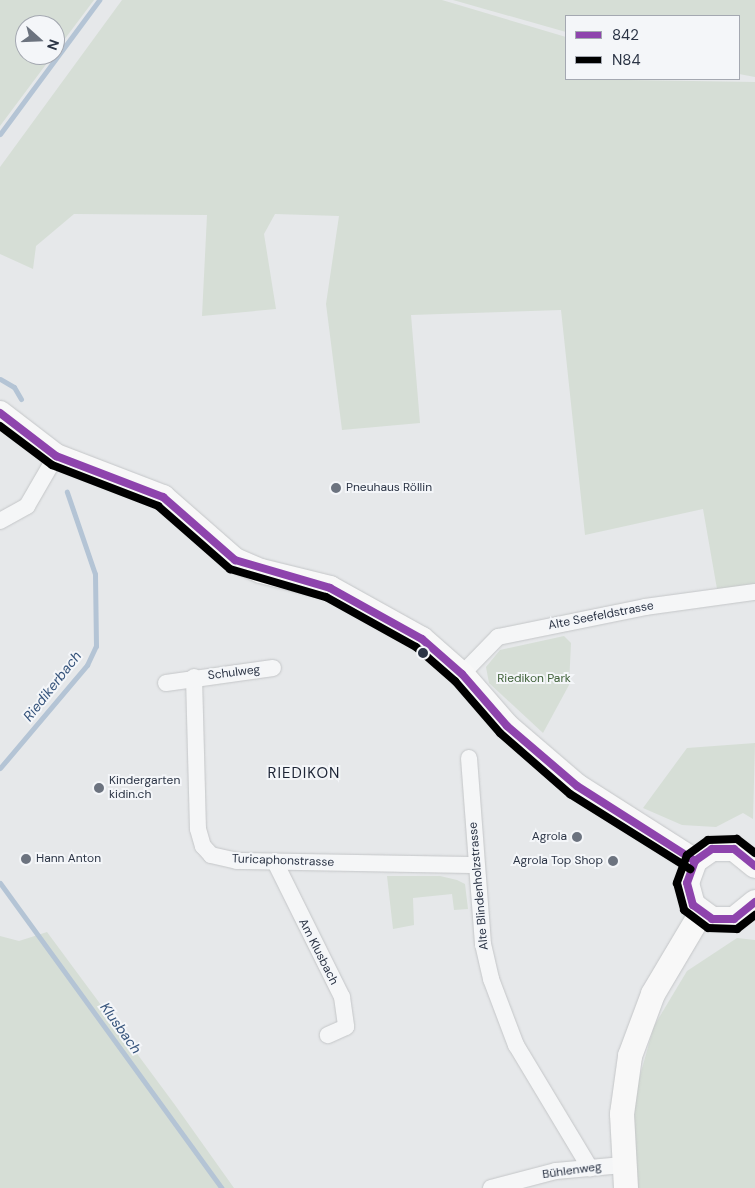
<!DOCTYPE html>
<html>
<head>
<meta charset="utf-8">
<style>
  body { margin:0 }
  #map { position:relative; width:755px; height:1188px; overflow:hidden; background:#e6e8ea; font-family:"DM Sans",sans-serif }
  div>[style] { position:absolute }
  .green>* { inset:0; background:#d6ded6 }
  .stream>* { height:5px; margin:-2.5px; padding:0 2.5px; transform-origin:2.5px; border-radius:2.5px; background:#b4c4d5 }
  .roads { filter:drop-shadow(0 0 1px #c4c6c8) drop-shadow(0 0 1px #c4c6c8) }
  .street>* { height:16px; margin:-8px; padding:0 8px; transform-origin:8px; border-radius:8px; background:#f5f6f7 }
  .secondary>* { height:24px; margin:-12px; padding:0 12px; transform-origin:12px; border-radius:12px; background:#f8f8f8 }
  .bus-1>* { height:8px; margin:-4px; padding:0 4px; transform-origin:4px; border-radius:4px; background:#8e44ad }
  .bus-2>* { height:8px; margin:-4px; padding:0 4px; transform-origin:4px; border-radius:4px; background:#000 }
  .dots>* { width:14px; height:14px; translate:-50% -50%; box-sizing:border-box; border:2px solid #f4f6f9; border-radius:50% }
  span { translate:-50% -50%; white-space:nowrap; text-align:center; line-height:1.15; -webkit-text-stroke:4px #f4f6f9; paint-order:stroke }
  .poi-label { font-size:12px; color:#2b3445 }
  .left { translate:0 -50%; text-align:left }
  .right { translate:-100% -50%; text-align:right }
  .street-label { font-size:12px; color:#2b3445 }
  .park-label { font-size:12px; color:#3f6138 }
  .water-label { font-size:14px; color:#34527a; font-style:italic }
  .quarter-label { font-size:15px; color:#1d2536; letter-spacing:1px }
  .legend { position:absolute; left:565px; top:15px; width:175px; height:65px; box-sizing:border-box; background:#f4f6f9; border:1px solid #a4a8b1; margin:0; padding:6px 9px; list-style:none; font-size:15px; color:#2b3445 }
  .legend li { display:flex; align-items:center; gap:10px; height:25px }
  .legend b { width:25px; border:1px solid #a4a8b1 }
  .north { position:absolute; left:15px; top:15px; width:50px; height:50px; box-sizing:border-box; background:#f4f6f9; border:1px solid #a4a8b1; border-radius:50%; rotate:110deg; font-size:14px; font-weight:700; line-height:20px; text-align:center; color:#2b3445 }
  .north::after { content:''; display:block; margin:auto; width:18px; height:22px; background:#6c737f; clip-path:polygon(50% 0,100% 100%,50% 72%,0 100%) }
</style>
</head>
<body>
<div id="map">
  <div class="green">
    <i style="clip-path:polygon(0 0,94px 0,55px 52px,55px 25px,25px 25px,25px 55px,53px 55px,0 126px)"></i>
    <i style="clip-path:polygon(122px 0,442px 0,566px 37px,566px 79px,755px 82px,755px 586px,717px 589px,703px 509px,585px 535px,561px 310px,411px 315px,420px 423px,342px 430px,326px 304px,339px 216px,275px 214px,264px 234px,276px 309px,202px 316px,207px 215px,74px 214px,36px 246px,33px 269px,0 254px,0 167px)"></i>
    <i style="clip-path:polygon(453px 0,755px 0,755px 77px,739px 74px,739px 16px,566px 16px,566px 32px)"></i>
    <i style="clip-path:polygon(564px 636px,571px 643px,569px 685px,543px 733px,489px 683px,486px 667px,500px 650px)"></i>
    <i style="clip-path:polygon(755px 743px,753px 819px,743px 813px,716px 827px,682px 825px,643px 808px,687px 748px)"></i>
    <i style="clip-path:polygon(387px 876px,440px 876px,457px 880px,465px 884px,468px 909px,454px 910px,452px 894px,413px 898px,414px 925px,393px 929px)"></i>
    <i style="clip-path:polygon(47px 932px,175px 1105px,234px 1188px,0 1188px,0 936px,19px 941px)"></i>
    <i style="clip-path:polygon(737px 938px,755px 940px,755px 1188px,627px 1188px,637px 1086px,654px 1026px,687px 971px)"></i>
  </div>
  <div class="stream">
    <i style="left:0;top:134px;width:167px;rotate:-53.5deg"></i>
    <i style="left:0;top:379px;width:16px;rotate:30deg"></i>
    <i style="left:14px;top:387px;width:14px;rotate:60deg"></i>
    <i style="left:0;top:768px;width:135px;rotate:-49.8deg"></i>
    <i style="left:87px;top:665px;width:21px;rotate:-65deg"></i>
    <i style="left:96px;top:646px;width:72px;rotate:-90.8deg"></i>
    <i style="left:95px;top:574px;width:87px;rotate:-108.9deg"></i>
    <i style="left:0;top:883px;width:377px;rotate:54deg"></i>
  </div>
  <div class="roads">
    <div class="street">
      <i style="left:0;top:521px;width:31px;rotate:-29deg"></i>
      <i style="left:27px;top:506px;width:58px;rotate:-59.9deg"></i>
      <i style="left:462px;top:674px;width:52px;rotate:-45.8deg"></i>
      <i style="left:498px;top:637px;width:150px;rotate:-11.5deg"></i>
      <i style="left:645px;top:607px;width:111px;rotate:-7.8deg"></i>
      <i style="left:194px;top:677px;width:152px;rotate:88.5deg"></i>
      <i style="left:198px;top:829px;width:18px;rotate:74deg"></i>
      <i style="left:203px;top:846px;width:12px;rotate:48deg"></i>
      <i style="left:211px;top:855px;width:27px;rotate:13deg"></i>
      <i style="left:237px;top:861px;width:239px;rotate:1deg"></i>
      <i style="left:166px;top:683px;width:108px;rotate:-8deg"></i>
      <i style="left:469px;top:758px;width:187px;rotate:85.7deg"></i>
      <i style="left:483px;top:944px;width:36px;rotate:77deg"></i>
      <i style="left:491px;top:979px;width:71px;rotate:69.3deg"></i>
      <i style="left:516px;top:1045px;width:144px;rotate:59deg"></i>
      <i style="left:275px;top:862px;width:151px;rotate:63.6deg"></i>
      <i style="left:342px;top:997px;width:30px;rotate:82deg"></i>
      <i style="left:346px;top:1027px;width:20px;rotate:156deg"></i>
      <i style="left:491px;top:1188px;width:67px;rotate:-14.7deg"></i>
      <i style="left:556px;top:1171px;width:67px;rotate:-5.1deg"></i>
    </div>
    <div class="secondary">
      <i style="left:0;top:413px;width:71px;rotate:37.5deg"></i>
      <i style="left:56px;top:456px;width:115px;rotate:21deg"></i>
      <i style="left:163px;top:497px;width:96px;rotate:41.2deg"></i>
      <i style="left:235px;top:560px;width:28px;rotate:23deg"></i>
      <i style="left:261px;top:571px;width:71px;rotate:13.8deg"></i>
      <i style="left:330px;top:588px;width:105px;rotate:29deg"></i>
      <i style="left:422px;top:639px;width:53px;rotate:41.2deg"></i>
      <i style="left:462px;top:674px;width:69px;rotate:49.1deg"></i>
      <i style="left:507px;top:726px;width:92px;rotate:40.6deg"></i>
      <i style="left:577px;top:786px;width:140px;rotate:32.4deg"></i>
      <i style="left:755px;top:866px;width:27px;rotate:-141deg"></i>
      <i style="left:734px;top:849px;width:22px;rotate:180deg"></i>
      <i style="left:712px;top:849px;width:21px;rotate:145deg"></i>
      <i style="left:695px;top:861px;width:23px;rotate:110deg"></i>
      <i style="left:687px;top:883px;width:23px;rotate:75deg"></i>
      <i style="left:693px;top:905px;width:24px;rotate:36deg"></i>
      <i style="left:712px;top:919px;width:22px"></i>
      <i style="left:734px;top:919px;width:27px;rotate:-39deg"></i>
      <i style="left:626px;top:1188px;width:74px;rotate:-93.1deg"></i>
      <i style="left:622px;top:1114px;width:59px;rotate:-82.1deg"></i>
      <i style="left:630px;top:1056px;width:66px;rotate:-69.6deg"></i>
      <i style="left:653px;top:994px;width:94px;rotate:-59.3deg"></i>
    </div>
  </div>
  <div class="bus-1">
    <i style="left:0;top:413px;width:71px;rotate:37.5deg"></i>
    <i style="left:56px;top:456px;width:115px;rotate:21deg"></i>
    <i style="left:163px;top:497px;width:96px;rotate:41.2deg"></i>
    <i style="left:235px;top:560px;width:99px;rotate:16.4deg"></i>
    <i style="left:330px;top:588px;width:105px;rotate:29deg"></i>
    <i style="left:422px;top:639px;width:53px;rotate:41.2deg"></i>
    <i style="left:462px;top:674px;width:69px;rotate:49.1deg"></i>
    <i style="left:507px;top:726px;width:92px;rotate:40.6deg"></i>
    <i style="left:577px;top:786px;width:140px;rotate:32.4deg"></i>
    <i style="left:755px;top:866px;width:27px;rotate:-141deg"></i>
    <i style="left:734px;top:849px;width:22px;rotate:180deg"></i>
    <i style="left:712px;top:849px;width:21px;rotate:145deg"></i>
    <i style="left:695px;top:861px;width:23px;rotate:110deg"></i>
    <i style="left:687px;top:883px;width:23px;rotate:75deg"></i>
    <i style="left:693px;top:905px;width:24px;rotate:36deg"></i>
    <i style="left:712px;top:919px;width:22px"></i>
    <i style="left:734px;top:919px;width:27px;rotate:-39deg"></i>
  </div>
  <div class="bus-2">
    <i style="left:0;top:426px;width:65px;rotate:36.9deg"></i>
    <i style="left:52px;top:465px;width:114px;rotate:21.1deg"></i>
    <i style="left:158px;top:506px;width:96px;rotate:41.2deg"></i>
    <i style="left:230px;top:569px;width:100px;rotate:16.3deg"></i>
    <i style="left:326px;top:597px;width:103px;rotate:29.1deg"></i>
    <i style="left:416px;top:647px;width:52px;rotate:41.1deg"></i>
    <i style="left:455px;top:681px;width:69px;rotate:49.1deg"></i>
    <i style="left:500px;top:733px;width:93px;rotate:41.1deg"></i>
    <i style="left:570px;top:794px;width:142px;rotate:32deg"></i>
    <i style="left:755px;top:853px;width:23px;rotate:-142deg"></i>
    <i style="left:737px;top:839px;width:29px;rotate:178deg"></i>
    <i style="left:708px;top:840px;width:26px;rotate:144deg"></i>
    <i style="left:687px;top:855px;width:30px;rotate:110deg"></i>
    <i style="left:677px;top:883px;width:28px;rotate:75deg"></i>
    <i style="left:684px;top:910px;width:30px;rotate:37deg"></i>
    <i style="left:708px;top:928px;width:29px;rotate:2deg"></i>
    <i style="left:737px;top:929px;width:23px;rotate:-38deg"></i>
  </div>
  <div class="dots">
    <i style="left:336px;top:488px;background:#6c737f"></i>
    <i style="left:423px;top:653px;background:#2b3445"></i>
    <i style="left:99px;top:788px;background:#6c737f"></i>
    <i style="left:577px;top:837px;background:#6c737f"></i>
    <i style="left:26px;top:859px;background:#6c737f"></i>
    <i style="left:613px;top:861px;background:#6c737f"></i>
  </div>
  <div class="poi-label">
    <span class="left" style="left:346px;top:488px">Pneuhaus Röllin</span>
    <span class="left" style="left:109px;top:788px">Kindergarten<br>kidin.ch</span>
    <span class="right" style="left:567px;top:837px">Agrola</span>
    <span class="left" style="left:36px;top:859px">Hann Anton</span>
    <span class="right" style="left:603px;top:861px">Agrola Top Shop</span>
  </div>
  <div class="street-label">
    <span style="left:601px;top:616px;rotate:-11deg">Alte Seefeldstrasse</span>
    <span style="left:234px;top:673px;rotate:-7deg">Schulweg</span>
    <span style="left:283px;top:861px;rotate:2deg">Turicaphonstrasse</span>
    <span style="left:479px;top:886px;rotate:-95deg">Alte Blindenholzstrasse</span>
    <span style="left:318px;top:952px;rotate:63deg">Am Klusbach</span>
    <span style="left:572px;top:1171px;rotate:-8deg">Bühlenweg</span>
  </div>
  <div class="park-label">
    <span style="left:534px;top:679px">Riedikon Park</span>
  </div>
  <div class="water-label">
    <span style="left:52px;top:686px;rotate:-52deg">Riedikerbach</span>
    <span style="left:121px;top:1028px;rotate:54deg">Klusbach</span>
  </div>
  <div class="quarter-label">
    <span style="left:304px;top:774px">RIEDIKON</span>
  </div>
  <ul class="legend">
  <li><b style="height:6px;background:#8e44ad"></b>842</li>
  <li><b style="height:6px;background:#000"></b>N84</li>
  </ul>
  <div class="north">N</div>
</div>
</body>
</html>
